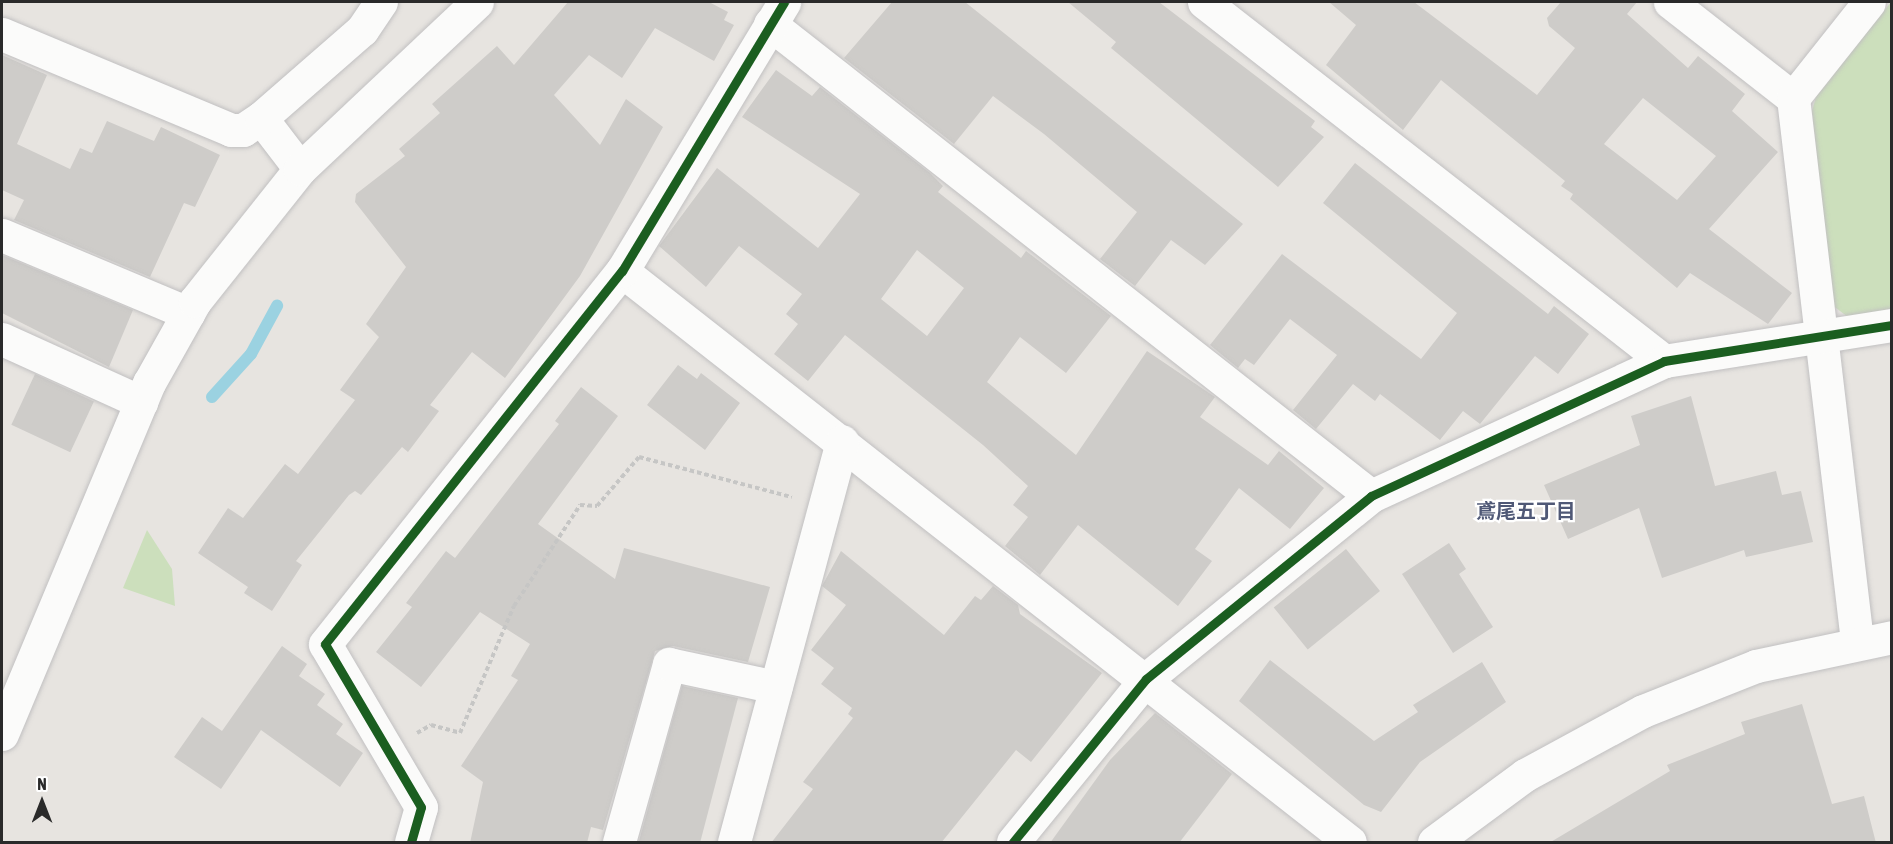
<!DOCTYPE html>
<html>
<head>
<meta charset="utf-8">
<style>
  body { margin:0 }
  #map { position:relative; width:1893px; height:844px; overflow:hidden; background:#e7e4e0; font-family:"Asap Condensed","Noto Sans JP",sans-serif }
  div>[style] { position:absolute }
  .green>* { inset:0; background:#ccdfbc }
  .stream>* { height:12px; margin:-6px; padding:0 6px; transform-origin:6px; border-radius:6px; background:#9bd2e1 }
  .building>* { inset:0; background:#ceccc9; transform-origin:0 0 }
  .path>* { height:4px; margin-top:-2px; transform-origin:0; background:repeating-linear-gradient(90deg,#c6c6c5 0 4.5px,transparent 0 7.5px) }
  .roads { filter:drop-shadow(0 0 2px #c1c0c1) drop-shadow(0 0 2px #c1c0c1) }
  .minor>* { height:33px; margin:-16.5px; padding:0 16.5px; transform-origin:16.5px; border-radius:16.5px; background:#fbfbfa }
  .cycleway>* { height:9px; margin:-4.5px; padding:0 4.5px; transform-origin:4.5px; border-radius:4.5px; background:#1b5e20 }
  span { translate:-50% -50%; white-space:nowrap; text-align:center; line-height:1.15; -webkit-text-stroke:4.5px #fff; paint-order:stroke }
  .neighbourhood-label { font-size:20px; color:#4f5876; font-weight:700 }
  .frame { position:absolute; inset:0; border:3px solid #2a2a2a; pointer-events:none }
  .north { position:absolute; left:12px; top:772px; width:60px; height:60px; -webkit-text-stroke:4px #fff; paint-order:stroke; rotate:0deg; font-size:16px; font-weight:700; line-height:24px; text-align:center; color:#2a2a2a }
  .north::after { content:''; display:block; margin:auto; width:21px; height:27px; background:#2a2a2a; clip-path:polygon(50% 0,100% 100%,50% 72%,0 100%) }
</style>
</head>
<body>
<div id="map">
  <div class="green">
    <i style="clip-path:polygon(1891px 2px,1891px 310px,1848px 317px,1832px 305px,1812px 111px,1816px 97px)"></i>
    <i style="clip-path:polygon(147px 530px,172px 569px,175px 606px,123px 588px)"></i>
  </div>
  <div class="stream">
    <i style="left:212px;top:397px;width:58px;rotate:-47.8deg"></i>
    <i style="left:251px;top:354px;width:55px;rotate:-61.6deg"></i>
  </div>
  <div class="building">
    <i style="clip-path:polygon(568px 2px,709px 2px,728px 12px,724px 20px,734px 25px,714px 61px,655px 28px,622px 78px,589px 55px,554px 95px,600px 145px,626px 99px,663px 127px,580px 276px,505px 378px,472px 352px,430px 405px,439px 411px,408px 452px,402px 447px,361px 495px,355px 491px,349px 495px,296px 561px,302px 565px,272px 611px,244px 593px,248px 587px,198px 553px,228px 508px,243px 518px,285px 464px,298px 474px,355px 400px,340px 390px,379px 337px,366px 324px,406px 267px,355px 202px,356px 194px,405px 156px,399px 149px,440px 113px,432px 104px,497px 46px,514px 65px)"></i>
    <i style="clip-path:polygon(892px 2px,965px 2px,1243px 224px,1205px 265px,1171px 240px,1135px 286px,1100px 259px,1137px 212px,1044px 134px,993px 96px,954px 144px,844px 58px)"></i>
    <i style="clip-path:polygon(1068px 2px,1159px 2px,1315px 121px,1311px 127px,1324px 137px,1278px 187px,1111px 48px,1116px 42px)"></i>
    <i style="clip-path:polygon(evenodd,1329px 2px,1414px 2px,1537px 95px,1575px 48px,1549px 26px,1547px 18px,1561px 2px,1637px 2px,1627px 14px,1688px 68px,1698px 56px,1745px 94px,1732px 111px,1778px 152px,1709px 229px,1792px 293px,1768px 324px,1690px 273px,1677px 288px,1570px 199px,1573px 194px,1561px 186px,1565px 181px,1441px 80px,1403px 130px,1326px 65px,1356px 25px,1329px 2px,1643px 98px,1716px 156px,1677px 200px,1604px 144px,1643px 98px)"></i>
    <i style="clip-path:polygon(2px 55px,47px 75px,17px 144px,70px 169px,80px 148px,92px 153px,107px 121px,154px 141px,161px 127px,220px 155px,195px 207px,184px 203px,150px 277px,14px 220px,24px 200px,2px 190px)"></i>
    <i style="clip-path:polygon(evenodd,776px 70px,812px 96px,820px 87px,930px 173px,943px 186px,938px 192px,1021px 258px,1026px 251px,1111px 316px,1066px 373px,1020px 337px,987px 382px,1076px 455px,1147px 351px,1215px 397px,1200px 417px,1268px 465px,1279px 451px,1324px 488px,1290px 529px,1239px 488px,1195px 549px,1212px 561px,1178px 606px,1078px 525px,1040px 575px,1005px 546px,1028px 517px,1013px 505px,1028px 486px,983px 445px,845px 335px,808px 381px,774px 354px,798px 324px,786px 314px,802px 294px,739px 246px,706px 287px,659px 246px,717px 168px,818px 248px,860px 194px,742px 117px,776px 70px,917px 250px,964px 288px,927px 336px,881px 299px,917px 250px)"></i>
    <i style="clip-path:polygon(1355px 163px,1548px 314px,1554px 306px,1589px 334px,1558px 374px,1535px 356px,1480px 424px,1463px 411px,1440px 440px,1380px 394px,1375px 401px,1353px 384px,1316px 429px,1293px 410px,1337px 355px,1290px 319px,1254px 365px,1245px 359px,1238px 368px,1210px 345px,1282px 254px,1421px 359px,1457px 313px,1323px 203px)"></i>
    <i style="clip-path:polygon(2px 255px,133px 310px,109px 367px,2px 313px)"></i>
    <i style="clip-path:polygon(678px 365px,697px 379px,701px 373px,740px 403px,705px 450px,647px 405px)"></i>
    <i style="left:35px;top:374px;width:65px;height:56px;rotate:25deg"></i>
    <i style="clip-path:polygon(581px 387px,618px 416px,538px 524px,615px 579px,624px 548px,770px 587px,748px 662px,673px 646px,655px 651px,603px 830px,591px 827px,587px 843px,470px 843px,483px 782px,461px 766px,518px 680px,511px 676px,530px 644px,480px 612px,421px 687px,376px 652px,412px 607px,406px 603px,446px 551px,455px 558px,559px 424px,555px 421px)"></i>
    <i style="clip-path:polygon(1691px 396px,1715px 486px,1776px 471px,1782px 495px,1801px 491px,1813px 542px,1746px 557px,1744px 550px,1662px 578px,1639px 508px,1568px 539px,1544px 485px,1640px 445px,1631px 416px)"></i>
    <i style="clip-path:polygon(1449px 543px,1466px 569px,1459px 574px,1493px 627px,1453px 653px,1402px 574px)"></i>
    <i style="left:1346px;top:549px;width:54px;height:93px;rotate:51deg"></i>
    <i style="clip-path:polygon(841px 551px,944px 635px,975px 596px,981px 600px,993px 586px,1018px 605px,1020px 614px,1102px 673px,1031px 762px,1016px 750px,941px 843px,771px 843px,813px 789px,803px 782px,853px 718px,848px 714px,852px 708px,821px 684px,834px 668px,811px 650px,846px 605px,822px 586px)"></i>
    <i style="clip-path:polygon(282px 646px,307px 664px,299px 676px,325px 694px,317px 705px,343px 724px,336px 734px,363px 753px,340px 787px,261px 730px,221px 789px,174px 757px,202px 717px,222px 731px)"></i>
    <i style="clip-path:polygon(1270px 660px,1374px 741px,1418px 712px,1413px 705px,1482px 662px,1506px 702px,1420px 762px,1381px 812px,1364px 805px,1239px 701px)"></i>
    <i style="clip-path:polygon(682px 686px,738px 698px,700px 843px,644px 843px,639px 841px)"></i>
    <i style="clip-path:polygon(1802px 704px,1832px 804px,1864px 796px,1876px 843px,1549px 843px,1670px 771px,1667px 765px,1745px 734px,1741px 722px)"></i>
    <i style="clip-path:polygon(1155px 713px,1232px 774px,1179px 843px,1050px 843px,1110px 760px)"></i>
  </div>
  <div class="path">
    <i style="left:417px;top:733px;width:16px;rotate:-30deg"></i>
    <i style="left:431px;top:725px;width:30px;rotate:15deg"></i>
    <i style="left:460px;top:733px;width:138px;rotate:-67deg"></i>
    <i style="left:514px;top:606px;width:121px;rotate:-56.8deg"></i>
    <i style="left:580px;top:505px;width:17px;rotate:3deg"></i>
    <i style="left:597px;top:506px;width:65px;rotate:-49.4deg"></i>
    <i style="left:639px;top:457px;width:158px;rotate:14.7deg"></i>
  </div>
  <div class="roads">
    <div class="minor">
      <i style="left:1204px;top:2px;width:584px;rotate:37.97deg"></i>
      <i style="left:1670px;top:2px;width:156px;rotate:38deg"></i>
      <i style="left:770px;top:24px;width:764px;rotate:38.14deg"></i>
      <i style="left:2px;top:34px;width:248px;rotate:22.7deg"></i>
      <i style="left:231px;top:130px;width:12px"></i>
      <i style="left:243px;top:130px;width:22px;rotate:-34deg"></i>
      <i style="left:261px;top:118px;width:64px;rotate:52.6deg"></i>
      <i style="left:261px;top:118px;width:134px;rotate:-41.1deg"></i>
      <i style="left:362px;top:30px;width:34px;rotate:-56deg"></i>
      <i style="left:2px;top:235px;width:202px;rotate:22.8deg"></i>
      <i style="left:622px;top:271px;width:925px;rotate:38.11deg"></i>
      <i style="left:2px;top:339px;width:153px;rotate:24.4deg"></i>
      <i style="left:1857px;top:641px;width:547px;rotate:-96.72deg"></i>
      <i style="left:1793px;top:98px;width:122px;rotate:-51.6deg"></i>
      <i style="left:2px;top:734px;width:381px;rotate:-67.3deg"></i>
      <i style="left:149px;top:383px;width:94px;rotate:-60.7deg"></i>
      <i style="left:195px;top:301px;width:169px;rotate:-51.5deg"></i>
      <i style="left:300px;top:169px;width:243px;rotate:-43.3deg"></i>
      <i style="left:411px;top:842px;width:36px;rotate:-74deg"></i>
      <i style="left:421px;top:807px;width:189px;rotate:-120.5deg"></i>
      <i style="left:325px;top:644px;width:477px;rotate:-51.5deg"></i>
      <i style="left:622px;top:271px;width:314px;rotate:-58.9deg"></i>
      <i style="left:619px;top:842px;width:185px;rotate:-74.3deg"></i>
      <i style="left:669px;top:664px;width:109px;rotate:12.1deg"></i>
      <i style="left:734px;top:842px;width:415px;rotate:-74.9deg"></i>
      <i style="left:1013px;top:842px;width:210px;rotate:-50.8deg"></i>
      <i style="left:1146px;top:679px;width:290px;rotate:-39.1deg"></i>
      <i style="left:1371px;top:496px;width:323px;rotate:-24.7deg"></i>
      <i style="left:1664px;top:361px;width:231px;rotate:-9deg"></i>
      <i style="left:1434px;top:842px;width:113px;rotate:-36.4deg"></i>
      <i style="left:1525px;top:775px;width:134px;rotate:-28.5deg"></i>
      <i style="left:1643px;top:711px;width:122px;rotate:-21.7deg"></i>
      <i style="left:1756px;top:666px;width:139px;rotate:-12deg"></i>
    </div>
  </div>
  <div class="cycleway">
    <i style="left:411px;top:842px;width:36px;rotate:-74deg"></i>
    <i style="left:421px;top:807px;width:189px;rotate:-120.5deg"></i>
    <i style="left:325px;top:644px;width:477px;rotate:-51.5deg"></i>
    <i style="left:622px;top:271px;width:314px;rotate:-58.9deg"></i>
    <i style="left:1013px;top:842px;width:210px;rotate:-50.8deg"></i>
    <i style="left:1146px;top:679px;width:290px;rotate:-39.1deg"></i>
    <i style="left:1371px;top:496px;width:323px;rotate:-24.7deg"></i>
    <i style="left:1664px;top:361px;width:231px;rotate:-9deg"></i>
  </div>
  <div class="neighbourhood-label">
    <span style="left:1526px;top:510px">鳶尾五丁目</span>
  </div>
  <div class="frame"></div>
  <div class="north">N</div>
</div>
</body>
</html>
